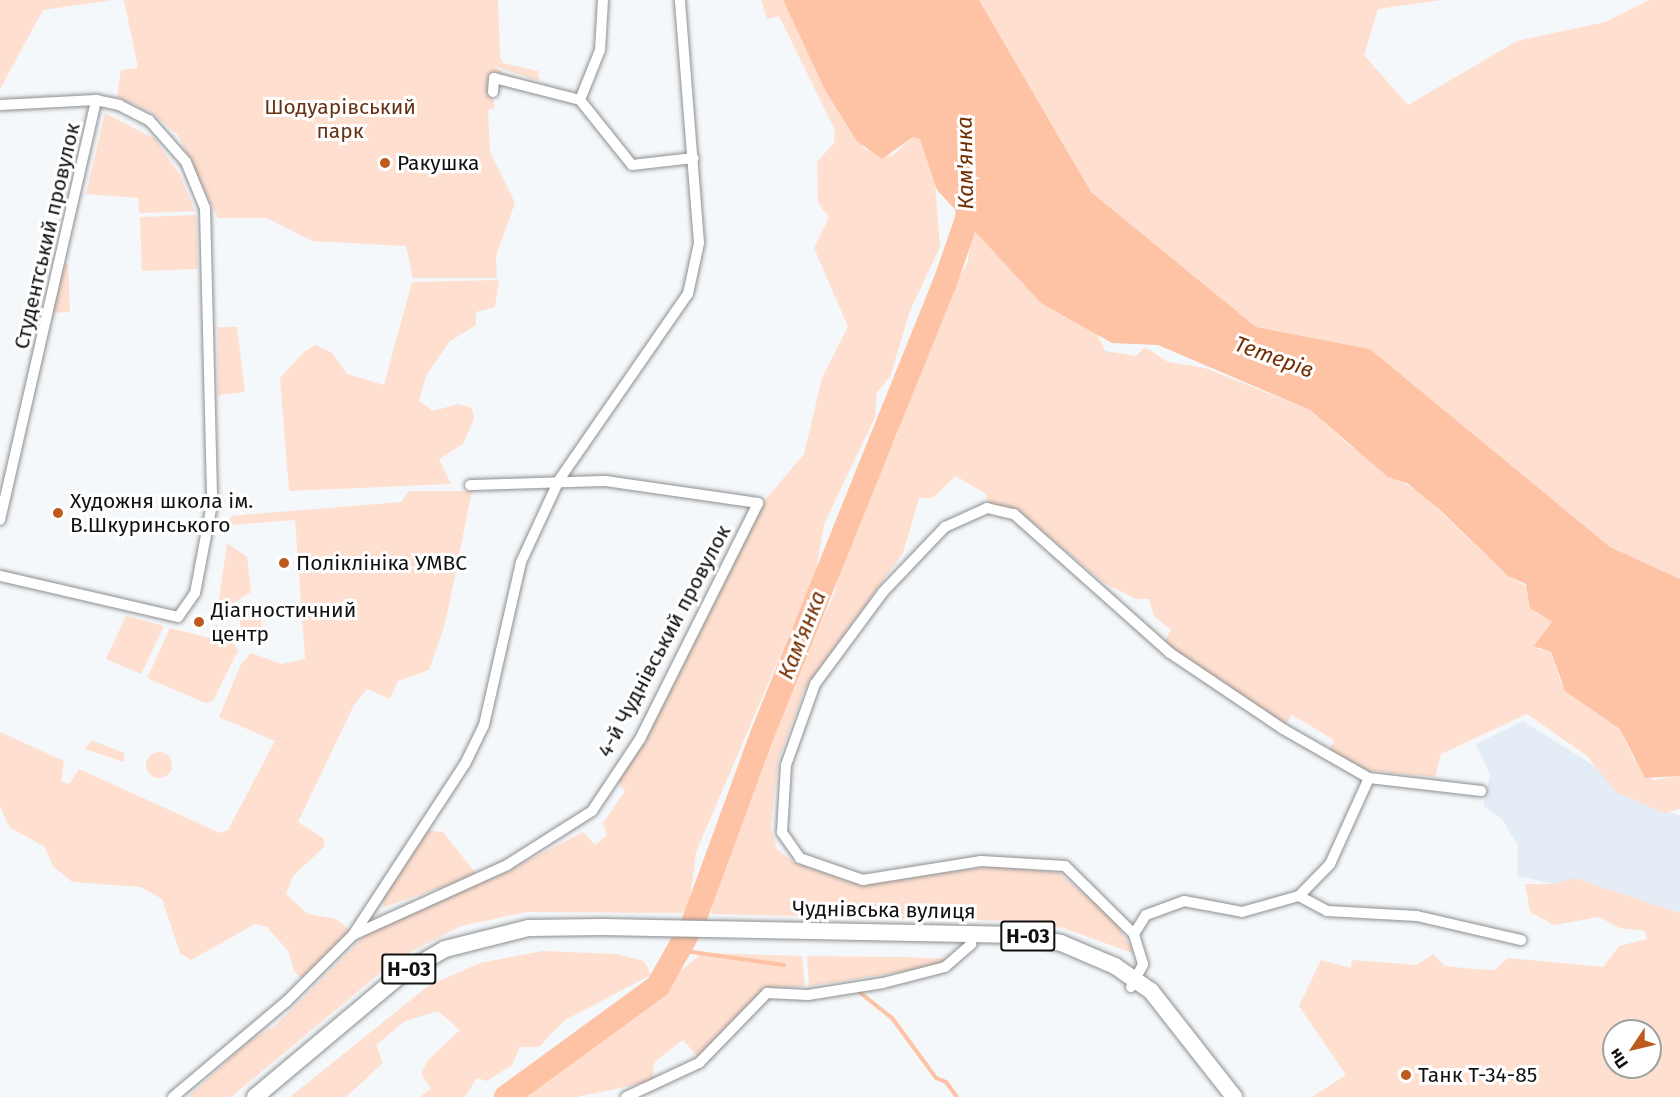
<!DOCTYPE html>
<html>
<head>
<meta charset="utf-8">
<style>
  body { margin:0 }
  #map { position:relative; width:1680px; height:1097px; overflow:hidden; background:#f5f8fa; font-family:"Fira Sans",sans-serif }
  div>[style] { position:absolute }
  .built>* { inset:0; background:#e4ecf5 }
  .green>* { inset:0; background:#ffdfcf; transform-origin:0 0 }
  .round { border-radius:50% }
  .water>* { inset:0; background:#fec2a4 }
  .stream>* { height:4px; margin:-2px; padding:0 2px; transform-origin:2px; border-radius:2px; background:#fec2a4 }
  .river>* { height:24px; margin:-12px; padding:0 12px; transform-origin:12px; border-radius:12px; background:#fec2a4 }
  .roads { filter:drop-shadow(0 0 2px #8d8f91) drop-shadow(0 0 2px #8d8f91) }
  .street>* { height:10px; margin:-5px; padding:0 5px; transform-origin:5px; border-radius:5px; background:#fff }
  .primary>* { height:16px; margin:-8px; padding:0 8px; transform-origin:8px; border-radius:8px; background:#fff }
  .dots>* { width:16px; height:16px; translate:-50% -50%; box-sizing:border-box; border:3px solid #fff; border-radius:50% }
  span { translate:-50% -50%; white-space:nowrap; text-align:center; line-height:1.15; -webkit-text-stroke:6px #fff; paint-order:stroke }
  .shield-label span { padding:2px 4px; background:#fff; border:2px solid; border-radius:4px; -webkit-text-stroke-width:0 }
  .shield-label { font-size:20px; color:#111112; font-weight:700 }
  .park-label { font-size:21px; color:#663111 }
  .poi-label { font-size:21px; color:#111112 }
  .left { translate:0 -50%; text-align:left }
  .street-label { font-size:21px; color:#111112 }
  .water-label { font-size:22px; color:#742f00; font-style:italic }
  .north { position:absolute; left:1602px; top:1019px; width:60px; height:60px; box-sizing:border-box; background:#fff; border:2px solid #a0a0a0; border-radius:50%; rotate:235deg; font-size:16px; font-weight:700; line-height:24px; text-align:center; color:#111112 }
  .north::after { content:''; display:block; margin:auto; width:21px; height:27px; background:#bd5b1e; clip-path:polygon(50% 0,100% 100%,50% 72%,0 100%) }
</style>
</head>
<body>
<div id="map">
  <div class="built">
    <i style="clip-path:polygon(1523px 721px,1601px 770px,1626px 793px,1680px 816px,1680px 912px,1517px 876px,1518px 846px,1502px 819px,1483px 806px,1490px 775px,1476px 744px)"></i>
  </div>
  <div class="green">
    <i style="clip-path:polygon(0 0,112px 0,43px 10px,0 89px)"></i>
    <i style="clip-path:polygon(124px 0,498px 0,500px 57px,503px 63px,538px 71px,539px 81px,494px 66px,506px 75px,496px 73px,490px 85px,495px 108px,488px 110px,490px 152px,515px 203px,496px 256px,497px 278px,413px 278px,406px 246px,312px 241px,267px 218px,218px 218px,178px 135px,151px 112px,117px 97px,121px 70px,138px 68px)"></i>
    <i style="clip-path:polygon(761px 0,783px 0,825px 90px,865px 149px,891px 157px,913px 137px,920px 139px,934px 168px,940px 247px,910px 311px,890px 377px,877px 392px,875px 417px,824px 524px,816px 572px,696px 852px,688px 913px,527px 912px,461px 926px,397px 959px,231px 1097px,188px 1097px,250px 1040px,275px 1026px,372px 928px,508px 871px,583px 832px,595px 845px,607px 835px,603px 823px,625px 791px,617px 780px,757px 509px,804px 454px,822px 378px,848px 327px,814px 248px,829px 217px,818px 203px,817px 162px,834px 143px,835px 130px,779px 16px,767px 19px)"></i>
    <i style="clip-path:polygon(979px 0,1441px 0,1378px 9px,1364px 55px,1408px 105px,1517px 41px,1605px 22px,1649px 0,1680px 0,1680px 579px,1610px 547px,1370px 349px,1256px 327px,1091px 192px)"></i>
    <i style="clip-path:polygon(105px 113px,155px 139px,180px 175px,195px 211px,139px 213px,138px 198px,86px 194px)"></i>
    <i style="left:196px;top:215px;width:54px;height:56px;rotate:88deg"></i>
    <i style="clip-path:polygon(973px 219px,1097px 334px,1105px 351px,1136px 356px,1145px 347px,1168px 362px,1205px 368px,1310px 410px,1349px 445px,1424px 496px,1508px 576px,1528px 587px,1537px 613px,1552px 622px,1538px 649px,1551px 652px,1561px 684px,1620px 729px,1634px 759px,1653px 780px,1680px 776px,1680px 809px,1664px 813px,1616px 792px,1587px 756px,1527px 714px,1441px 754px,1435px 777px,1365px 770px,1329px 750px,1334px 740px,1292px 715px,1285px 725px,1164px 643px,1171px 630px,1154px 616px,1149px 599px,1136px 599px,1104px 583px,1029px 520px,988px 504px,986px 494px,956px 476px,932px 498px,919px 498px,903px 553px,804px 690px,778px 761px,771px 827px,777px 849px,793px 862px,859px 885px,992px 866px,1059px 873px,1113px 918px,1135px 954px,1063px 928px,1014px 921px,711px 914px,714px 887px,732px 850px,731px 831px,742px 814px,744px 787px,759px 766px,765px 737px,833px 597px,857px 510px,897px 435px,933px 320px,968px 262px)"></i>
    <i style="clip-path:polygon(63px 264px,68px 264px,70px 312px,52px 313px)"></i>
    <i style="clip-path:polygon(499px 280px,495px 307px,476px 312px,476px 325px,449px 342px,426px 376px,419px 401px,433px 411px,458px 404px,472px 408px,474px 419px,463px 444px,439px 459px,451px 484px,289px 491px,280px 378px,304px 352px,315px 345px,332px 353px,347px 374px,384px 385px,412px 282px)"></i>
    <i style="clip-path:polygon(218px 327px,237px 327px,245px 392px,218px 395px)"></i>
    <i style="clip-path:polygon(evenodd,409px 491px,472px 491px,445px 624px,429px 670px,398px 681px,390px 699px,367px 689px,354px 705px,298px 822px,323px 838px,325px 846px,293px 876px,286px 894px,308px 914px,336px 919px,351px 931px,303px 978px,294px 972px,289px 952px,267px 927px,255px 924px,191px 960px,180px 953px,162px 899px,141px 887px,72px 882px,53px 866px,44px 846px,10px 828px,0 807px,0 732px,64px 761px,61px 781px,69px 784px,79px 769px,220px 833px,228px 830px,275px 741px,219px 717px,241px 664px,251px 653px,281px 664px,305px 659px,295px 520px,230px 525px,231px 516px,401px 502px,409px 491px,355px 599px,357px 612px,337px 615px,335px 603px,355px 599px)"></i>
    <i style="clip-path:polygon(227px 543px,247px 557px,251px 592px,217px 614px)"></i>
    <i class="round" style="left:240px;top:611px;width:22px;height:22px"></i>
    <i style="clip-path:polygon(126px 616px,164px 626px,141px 674px,106px 659px)"></i>
    <i style="clip-path:polygon(216px 625px,228px 632px,238px 651px,213px 701px,205px 703px,147px 678px,170px 628px,214px 639px)"></i>
    <i style="clip-path:polygon(91px 740px,124px 753px,124px 762px,85px 749px)"></i>
    <i class="round" style="left:146px;top:752px;width:26px;height:26px"></i>
    <i style="clip-path:polygon(426px 830px,443px 832px,477px 875px,384px 907px,382px 898px)"></i>
    <i style="clip-path:polygon(evenodd,1574px 878px,1680px 913px,1680px 1097px,1312px 1097px,1346px 1075px,1299px 1006px,1321px 960px,1351px 968px,1352px 960px,1417px 965px,1433px 954px,1445px 966px,1473px 969px,1495px 970px,1508px 958px,1603px 967px,1619px 946px,1647px 939px,1645px 931px,1620px 928px,1599px 917px,1554px 925px,1530px 912px,1525px 884px,1555px 884px,1574px 878px,1614px 1031px,1650px 1031px,1650px 1067px,1614px 1067px,1614px 1031px)"></i>
    <i style="clip-path:polygon(542px 951px,616px 954px,644px 961px,651px 975px,565px 1020px,539px 1047px,520px 1047px,512px 1065px,487px 1081px,477px 1078px,465px 1097px,420px 1097px,431px 1088px,421px 1074px,427px 1061px,460px 1030px,438px 1011px,405px 1021px,376px 1045px,383px 1063px,346px 1097px,290px 1097px,428px 986px,480px 963px)"></i>
    <i style="clip-path:polygon(702px 953px,802px 956px,805px 986px,772px 988px,698px 1057px,683px 1040px,654px 1062px,653px 1081px,577px 1097px,511px 1097px,533px 1080px,540px 1062px,554px 1063px,586px 1042px,602px 1022px,644px 1002px)"></i>
    <i style="clip-path:polygon(807px 956px,907px 957px,947px 959px,941px 966px,809px 986px)"></i>
  </div>
  <div class="water">
    <i style="clip-path:polygon(783px 0,979px 0,1091px 192px,1256px 327px,1370px 349px,1610px 547px,1680px 579px,1680px 776px,1645px 778px,1620px 729px,1565px 691px,1551px 652px,1534px 646px,1552px 622px,1530px 608px,1526px 584px,1508px 576px,1440px 510px,1407px 483px,1388px 477px,1310px 410px,1158px 345px,1112px 343px,1041px 303px,937px 190px,920px 139px,913px 137px,882px 159px,857px 141px,825px 90px)"></i>
  </div>
  <div class="stream">
    <i style="left:678px;top:950px;width:107px;rotate:8.1deg"></i>
    <i style="left:858px;top:991px;width:43px;rotate:38.5deg"></i>
    <i style="left:892px;top:1018px;width:74px;rotate:53.7deg"></i>
    <i style="left:936px;top:1078px;width:11px;rotate:22deg"></i>
    <i style="left:946px;top:1082px;width:19px;rotate:54deg"></i>
  </div>
  <div class="river">
    <i style="left:506px;top:1097px;width:188px;rotate:-36.1deg"></i>
    <i style="left:658px;top:986px;width:69px;rotate:-60.5deg"></i>
    <i style="left:692px;top:926px;width:203px;rotate:-69.9deg"></i>
    <i style="left:762px;top:735px;width:485px;rotate:-68deg"></i>
    <i style="left:944px;top:285px;width:70px;rotate:-70.8deg"></i>
    <i style="left:967px;top:219px;width:31px;rotate:-86deg"></i>
  </div>
  <div class="roads">
    <div class="street">
      <i style="left:603px;top:0;width:50px;rotate:93.4deg"></i>
      <i style="left:600px;top:50px;width:54px;rotate:111.8deg"></i>
      <i style="left:580px;top:100px;width:83px;rotate:51.3deg"></i>
      <i style="left:632px;top:165px;width:62px;rotate:-6.4deg"></i>
      <i style="left:493px;top:92px;width:14px;rotate:-86deg"></i>
      <i style="left:494px;top:78px;width:89px;rotate:14.3deg"></i>
      <i style="left:0;top:105px;width:96px;rotate:-3deg"></i>
      <i style="left:96px;top:100px;width:24px;rotate:12deg"></i>
      <i style="left:119px;top:105px;width:34px;rotate:27deg"></i>
      <i style="left:149px;top:120px;width:56px;rotate:48.6deg"></i>
      <i style="left:186px;top:162px;width:50px;rotate:67.6deg"></i>
      <i style="left:205px;top:208px;width:296px;rotate:88.6deg"></i>
      <i style="left:212px;top:504px;width:91px;rotate:100.8deg"></i>
      <i style="left:195px;top:593px;width:29px;rotate:125deg"></i>
      <i style="left:178px;top:617px;width:183px;rotate:-167deg"></i>
      <i style="left:0;top:520px;width:431px;rotate:-77.1deg"></i>
      <i style="left:1299px;top:896px;width:32px;rotate:28deg"></i>
      <i style="left:1327px;top:911px;width:90px;rotate:3.2deg"></i>
      <i style="left:1417px;top:916px;width:107px;rotate:13deg"></i>
      <i style="left:1134px;top:934px;width:22px;rotate:-58deg"></i>
      <i style="left:1146px;top:915px;width:40px;rotate:-20.2deg"></i>
      <i style="left:1184px;top:901px;width:59px;rotate:10.7deg"></i>
      <i style="left:1242px;top:912px;width:59px;rotate:-15.7deg"></i>
      <i style="left:1299px;top:896px;width:45px;rotate:-45.9deg"></i>
      <i style="left:1330px;top:864px;width:94px;rotate:-65.6deg"></i>
      <i style="left:353px;top:935px;width:169px;rotate:-24.4deg"></i>
      <i style="left:507px;top:865px;width:101px;rotate:-32.4deg"></i>
      <i style="left:592px;top:811px;width:87px;rotate:-56.3deg"></i>
      <i style="left:640px;top:739px;width:264px;rotate:-63.4deg"></i>
      <i style="left:758px;top:503px;width:154px;rotate:-171.8deg"></i>
      <i style="left:606px;top:481px;width:136px;rotate:178.3deg"></i>
      <i style="left:1131px;top:987px;width:26px;rotate:-62deg"></i>
      <i style="left:1143px;top:964px;width:31px;rotate:-107deg"></i>
      <i style="left:1134px;top:934px;width:97px;rotate:-135.4deg"></i>
      <i style="left:1065px;top:866px;width:84px;rotate:-176.6deg"></i>
      <i style="left:981px;top:861px;width:120px;rotate:170.9deg"></i>
      <i style="left:863px;top:880px;width:67px;rotate:-160.8deg"></i>
      <i style="left:800px;top:858px;width:32px;rotate:-125deg"></i>
      <i style="left:782px;top:832px;width:67px;rotate:-86.6deg"></i>
      <i style="left:786px;top:765px;width:86px;rotate:-70.3deg"></i>
      <i style="left:815px;top:684px;width:114px;rotate:-53.5deg"></i>
      <i style="left:883px;top:592px;width:90px;rotate:-46.4deg"></i>
      <i style="left:945px;top:527px;width:46px;rotate:-24.3deg"></i>
      <i style="left:987px;top:508px;width:28px;rotate:13deg"></i>
      <i style="left:1014px;top:514px;width:209px;rotate:41.7deg"></i>
      <i style="left:1170px;top:653px;width:136px;rotate:33.9deg"></i>
      <i style="left:1283px;top:729px;width:99px;rotate:29.7deg"></i>
      <i style="left:1369px;top:778px;width:113px;rotate:6.6deg"></i>
      <i style="left:173px;top:1097px;width:148px;rotate:-40.1deg"></i>
      <i style="left:286px;top:1002px;width:95px;rotate:-45deg"></i>
      <i style="left:353px;top:935px;width:204px;rotate:-56.8deg"></i>
      <i style="left:465px;top:764px;width:43px;rotate:-64deg"></i>
      <i style="left:484px;top:725px;width:167px;rotate:-77.2deg"></i>
      <i style="left:521px;top:562px;width:90px;rotate:-65.1deg"></i>
      <i style="left:559px;top:480px;width:226px;rotate:-55.3deg"></i>
      <i style="left:688px;top:294px;width:52px;rotate:-77.8deg"></i>
      <i style="left:699px;top:243px;width:244px;rotate:-94.5deg"></i>
      <i style="left:626px;top:1097px;width:81px;rotate:-25deg"></i>
      <i style="left:699px;top:1063px;width:98px;rotate:-45.8deg"></i>
      <i style="left:767px;top:993px;width:41px;rotate:2.8deg"></i>
      <i style="left:808px;top:995px;width:76px;rotate:-9.1deg"></i>
      <i style="left:883px;top:983px;width:64px;rotate:-14.5deg"></i>
      <i style="left:945px;top:967px;width:35px;rotate:-41deg"></i>
    </div>
    <div class="primary">
      <i style="left:255px;top:1097px;width:188px;rotate:-40deg"></i>
      <i style="left:399px;top:976px;width:53px;rotate:-30.4deg"></i>
      <i style="left:445px;top:949px;width:86px;rotate:-14.2deg"></i>
      <i style="left:528px;top:928px;width:74px;rotate:-0.8deg"></i>
      <i style="left:602px;top:927px;width:418px;rotate:1.1deg"></i>
      <i style="left:1020px;top:935px;width:42px;rotate:11deg"></i>
      <i style="left:1061px;top:943px;width:59px;rotate:23.1deg"></i>
      <i style="left:1115px;top:966px;width:44px;rotate:34.8deg"></i>
      <i style="left:1151px;top:991px;width:135px;rotate:51.9deg"></i>
    </div>
  </div>
  <div class="dots">
    <i style="left:385px;top:163px;background:#bd5b1e"></i>
    <i style="left:58px;top:513px;background:#bd5b1e"></i>
    <i style="left:284px;top:563px;background:#bd5b1e"></i>
    <i style="left:199px;top:622px;background:#bd5b1e"></i>
    <i style="left:1406px;top:1075px;background:#bd5b1e"></i>
  </div>
  <div class="shield-label">
    <span style="left:1028px;top:936px">Н-03</span>
    <span style="left:409px;top:969px">Н-03</span>
  </div>
  <div class="park-label">
    <span style="left:340px;top:119px">Шодуарівський<br>парк</span>
  </div>
  <div class="poi-label">
    <span class="left" style="left:397px;top:163px">Ракушка</span>
    <span class="left" style="left:70px;top:513px">Художня школа ім.<br>В.Шкуринського</span>
    <span class="left" style="left:296px;top:563px">Поліклініка УМВС</span>
    <span class="left" style="left:211px;top:622px">Діагностичний<br>центр</span>
    <span class="left" style="left:1418px;top:1075px">Танк Т-34-85</span>
  </div>
  <div class="street-label">
    <span style="left:47px;top:236px;rotate:-77deg">Студентський провулок</span>
    <span style="left:664px;top:641px;rotate:-62deg">4-й Чуднівський провулок</span>
    <span style="left:884px;top:910px;rotate:1deg">Чуднівська вулиця</span>
  </div>
  <div class="water-label">
    <span style="left:965px;top:163px;rotate:-91deg">Кам'янка</span>
    <span style="left:1274px;top:357px;rotate:20deg">Тетерів</span>
    <span style="left:802px;top:635px;rotate:-68deg">Кам'янка</span>
  </div>
  <div class="north">Пн</div>
</div>
</body>
</html>
